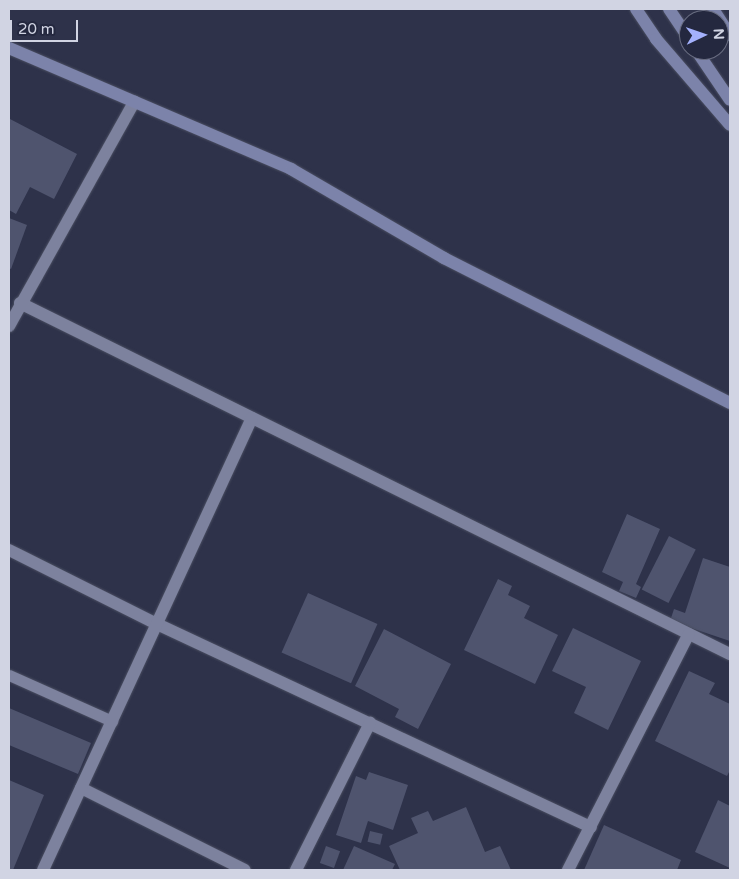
<!DOCTYPE html>
<html>
<head>
<meta charset="utf-8">
<style>
  body { margin:0 }
  #map { position:relative; width:739px; height:879px; overflow:hidden; background:#2e324a; font-family:"Varela Round",sans-serif }
  div>[style] { position:absolute }
  .building>* { inset:0; background:#4f546e; transform-origin:0 0 }
  .roads { filter:drop-shadow(0 0 1px #4a4e61) drop-shadow(0 0 1px #4a4e61) }
  .lane>* { height:11px; margin:-5.5px; padding:0 5.5px; transform-origin:5.5px; border-radius:5.5px; background:#7d829e }
  .street>* { height:12px; margin:-6px; padding:0 6px; transform-origin:6px; border-radius:6px; background:#7d829e }
  .secondary>* { height:12px; margin:-6px; padding:0 6px; transform-origin:6px; border-radius:6px; background:#7c83aa }
  span { translate:-50% -50%; white-space:nowrap; text-align:center; line-height:1.15; -webkit-text-stroke:4px #24283f; paint-order:stroke }
  .frame { position:absolute; inset:0; border:10px solid #d1d4e3; pointer-events:none }
  .north { position:absolute; left:679px; top:10px; width:50px; height:50px; box-sizing:border-box; background:#24283f; border:1px solid #696d81; border-radius:50%; rotate:87deg; font-size:14px; font-weight:700; line-height:20px; text-align:center; color:#d1d4e3 }
  .north::after { content:''; display:block; margin:auto; width:18px; height:22px; background:#a4b1fc; clip-path:polygon(50% 0,100% 100%,50% 72%,0 100%) }
  .scale { position:absolute; left:10px; top:20px; width:68px; height:22px; box-sizing:border-box; border:2px solid #d1d4e3; border-top:0; padding-left:6px; font-size:15px; line-height:18px; white-space:nowrap; color:#d1d4e3; -webkit-text-stroke:4px #24283f; paint-order:stroke }
</style>
</head>
<body>
<div id="map">
  <div class="building">
    <i style="clip-path:polygon(10px 119px,77px 154px,54px 199px,30px 187px,16px 214px,9px 210px)"></i>
    <i style="clip-path:polygon(9px 218px,27px 225px,11px 269px,9px 268px)"></i>
    <i style="clip-path:polygon(627px 514px,660px 529px,636px 584px,641px 587px,636px 598px,619px 591px,623px 582px,602px 572px)"></i>
    <i style="left:669px;top:536px;width:30px;height:60px;rotate:27deg"></i>
    <i style="clip-path:polygon(703px 558px,730px 567px,730px 641px,670px 621px,674px 609px,685px 613px)"></i>
    <i style="clip-path:polygon(498px 579px,512px 586px,508px 595px,530px 606px,524px 618px,558px 635px,535px 684px,464px 650px)"></i>
    <i style="left:308px;top:593px;width:76px;height:65px;rotate:24deg"></i>
    <i style="clip-path:polygon(573px 628px,641px 661px,608px 730px,574px 713px,586px 687px,552px 671px)"></i>
    <i style="clip-path:polygon(384px 629px,451px 664px,418px 729px,395px 717px,399px 709px,355px 686px)"></i>
    <i style="clip-path:polygon(689px 671px,715px 683px,709px 694px,730px 704px,730px 770px,727px 776px,655px 741px)"></i>
    <i style="clip-path:polygon(9px 708px,91px 743px,78px 774px,9px 745px)"></i>
    <i style="clip-path:polygon(369px 772px,408px 785px,393px 830px,368px 821px,361px 843px,336px 835px,356px 776px,366px 780px)"></i>
    <i style="clip-path:polygon(9px 780px,44px 795px,13px 870px,9px 870px)"></i>
    <i style="clip-path:polygon(718px 800px,730px 806px,730px 868px,695px 852px)"></i>
    <i style="clip-path:polygon(466px 807px,485px 852px,500px 846px,511px 870px,400px 870px,389px 846px,418px 833px,411px 818px,428px 811px,433px 821px)"></i>
    <i style="clip-path:polygon(604px 825px,681px 860px,677px 870px,584px 870px)"></i>
    <i style="left:370px;top:831px;width:13px;height:11px;rotate:13deg"></i>
    <i style="left:326px;top:846px;width:15px;height:18px;rotate:20deg"></i>
    <i style="clip-path:polygon(354px 846px,395px 864px,392px 870px,343px 870px)"></i>
  </div>
  <div class="roads">
    <div class="lane">
      <i style="left:9px;top:675px;width:113px;rotate:24.1deg"></i>
    </div>
    <div class="street">
      <i style="left:20px;top:303px;width:792px;rotate:26.31deg"></i>
      <i style="left:9px;top:326px;width:257px;rotate:-60.8deg"></i>
      <i style="left:9px;top:550px;width:165px;rotate:26.6deg"></i>
      <i style="left:157px;top:624px;width:479px;rotate:25.1deg"></i>
      <i style="left:81px;top:788px;width:183px;rotate:26.6deg"></i>
      <i style="left:43px;top:870px;width:498px;rotate:-65.2deg"></i>
      <i style="left:296px;top:870px;width:165px;rotate:-63.3deg"></i>
      <i style="left:568px;top:870px;width:265px;rotate:-62.9deg"></i>
    </div>
    <div class="secondary">
      <i style="left:636px;top:9px;width:36px;rotate:56deg"></i>
      <i style="left:656px;top:39px;width:113px;rotate:49.3deg"></i>
      <i style="left:669px;top:9px;width:36px;rotate:56deg"></i>
      <i style="left:713px;top:9px;width:31px;rotate:57deg"></i>
      <i style="left:9px;top:48px;width:307px;rotate:23.2deg"></i>
      <i style="left:291px;top:169px;width:177px;rotate:30.2deg"></i>
      <i style="left:444px;top:258px;width:321px;rotate:26.9deg"></i>
      <i style="left:696px;top:50px;width:60px;rotate:55.8deg"></i>
    </div>
  </div>
  <div class="frame"></div>
  <div class="north">N</div>
  <div class="scale">20 m</div>
</div>
</body>
</html>
